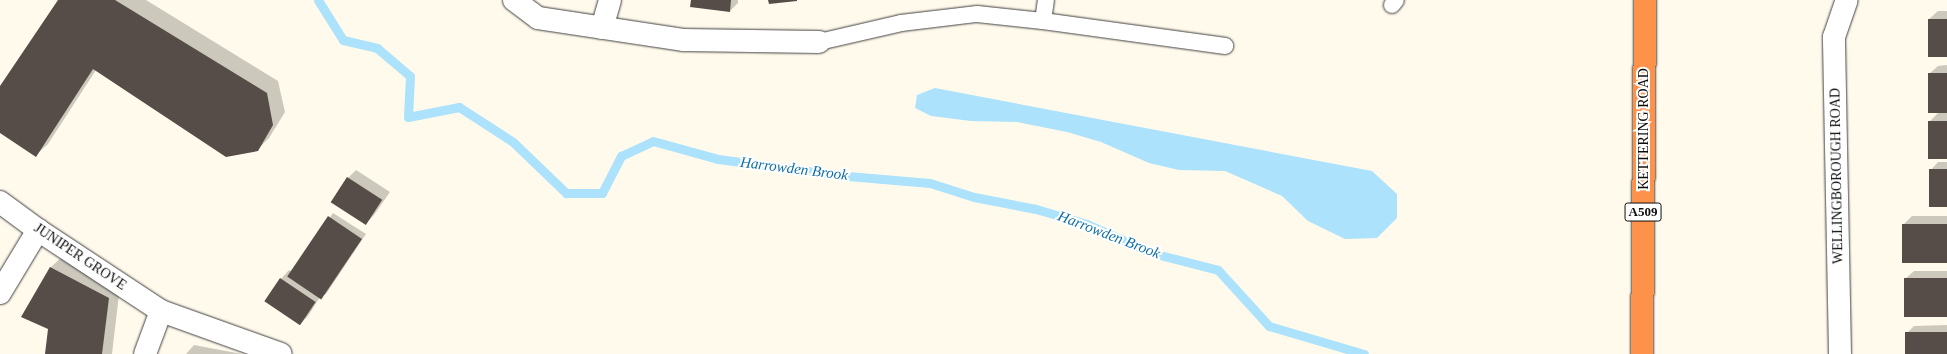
<!DOCTYPE html>
<html>
<head>
<meta charset="utf-8">
<style>
  body { margin:0 }
  #map { position:relative; width:1947px; height:354px; overflow:hidden; background:#fffaec; font-family:"Times New Roman",serif }
  div>[style] { position:absolute }
  .water>* { inset:0; background:#ace2fb }
  .shadow>* { inset:0; background:#0003 }
  .stream>* { height:9px; margin:-4.5px; padding:0 4.5px; transform-origin:4.5px; border-radius:4.5px; background:#ace2fb }
  .building>* { inset:0; background:#564d48; transform-origin:0 0 }
  .roads { filter:drop-shadow(0 0 1px #404040) drop-shadow(0 0 1px #404040) }
  .lane>* { height:16px; margin:-8px; padding:0 8px; transform-origin:8px; border-radius:8px; background:#fff }
  .street>* { height:22px; margin:-11px; padding:0 11px; transform-origin:11px; border-radius:11px; background:#fff }
  .highway>* { height:22px; margin:-11px; padding:0 11px; transform-origin:11px; border-radius:11px; background:#ff924a }
  span { translate:-50% -50%; white-space:nowrap; text-align:center; line-height:1.15; -webkit-text-stroke:4px #fff; paint-order:stroke }
  .shield-label span { padding:1px 3px; background:#fff; border:1px solid; border-radius:3px; -webkit-text-stroke-width:0 }
  .shield-label { font-size:13px; color:#0d0d0d; font-weight:700 }
  .street-label { font-size:14px; color:#0d0d0d }
  .water-label { font-size:15px; color:#0c6ea8; font-style:italic }
</style>
</head>
<body>
<div id="map">
  <div class="water">
    <i style="clip-path:polygon(935px 88px,1372px 171px,1397px 194px,1397px 218px,1377px 238px,1345px 239px,1308px 221px,1282px 196px,1225px 171px,1179px 170px,1149px 163px,1101px 142px,1067px 132px,1017px 122px,971px 121px,931px 116px,915px 108px,917px 95px)"></i>
  </div>
  <div class="shadow">
    <i style="clip-path:polygon(59px 0,146px 0,278px 81px,285px 112px,269px 138px,257px 150px,96px 70px,48px 144px,36px 155px,0 131px,0 88px)"></i>
    <i style="clip-path:polygon(692px 0,738px 0,738px 3px,730px 11px)"></i>
    <i style="clip-path:polygon(1938px 11px,1947px 11px,1947px 56px,1929px 19px)"></i>
    <i style="clip-path:polygon(1947px 65px,1947px 157px,1929px 122px,1939px 112px,1929px 74px,1938px 66px)"></i>
    <i style="clip-path:polygon(1938px 162px,1947px 162px,1947px 206px,1930px 171px)"></i>
    <i style="clip-path:polygon(356px 170px,390px 192px,374px 215px,366px 223px,348px 178px)"></i>
    <i style="clip-path:polygon(333px 213px,366px 234px,326px 294px,320px 297px,308px 316px,300px 324px,281px 279px,289px 270px,292px 272px)"></i>
    <i style="clip-path:polygon(1912px 216px,1947px 216px,1947px 261px,1903px 225px)"></i>
    <i style="clip-path:polygon(63px 256px,120px 286px,112px 354px,46px 354px,49px 328px,23px 316px,51px 267px)"></i>
    <i style="clip-path:polygon(1914px 271px,1947px 271px,1947px 316px,1905px 279px)"></i>
    <i style="clip-path:polygon(1947px 325px,1947px 354px,1907px 354px,1906px 334px,1914px 326px)"></i>
    <i style="clip-path:polygon(194px 345px,242px 354px,186px 354px)"></i>
  </div>
  <div class="stream">
    <i style="left:318px;top:0;width:47px;rotate:58deg"></i>
    <i style="left:343px;top:40px;width:35px;rotate:13deg"></i>
    <i style="left:377px;top:48px;width:43px;rotate:40.3deg"></i>
    <i style="left:410px;top:76px;width:41px;rotate:92.8deg"></i>
    <i style="left:408px;top:117px;width:52px;rotate:-11.1deg"></i>
    <i style="left:459px;top:107px;width:64px;rotate:32.9deg"></i>
    <i style="left:513px;top:142px;width:74px;rotate:43.9deg"></i>
    <i style="left:566px;top:193px;width:36px"></i>
    <i style="left:602px;top:193px;width:42px;rotate:-62.8deg"></i>
    <i style="left:621px;top:156px;width:35px;rotate:-25deg"></i>
    <i style="left:653px;top:141px;width:67px;rotate:15.5deg"></i>
    <i style="left:718px;top:159px;width:131px;rotate:7.5deg"></i>
    <i style="left:848px;top:176px;width:82px;rotate:4.9deg"></i>
    <i style="left:930px;top:183px;width:46px;rotate:17.7deg"></i>
    <i style="left:974px;top:197px;width:63px;rotate:11deg"></i>
    <i style="left:1036px;top:209px;width:53px;rotate:16.4deg"></i>
    <i style="left:1087px;top:224px;width:71px;rotate:24deg"></i>
    <i style="left:1152px;top:253px;width:68px;rotate:14.4deg"></i>
    <i style="left:1218px;top:270px;width:76px;rotate:47.7deg"></i>
    <i style="left:1269px;top:326px;width:99px;rotate:16.4deg"></i>
  </div>
  <div class="building">
    <i style="clip-path:polygon(58px 0,115px 0,267px 93px,273px 125px,258px 151px,226px 157px,93px 69px,36px 157px,0 133px,0 86px)"></i>
    <i style="clip-path:polygon(691px 0,731px 0,730px 12px,690px 7px)"></i>
    <i style="clip-path:polygon(768px 0,797px 0,797px 1px,769px 4px)"></i>
    <i style="left:1928px;top:19px;width:19px;height:38px"></i>
    <i style="left:1947px;top:73px;width:40px;height:19px;rotate:90deg"></i>
    <i style="left:1928px;top:121px;width:19px;height:38px"></i>
    <i style="left:1947px;top:169px;width:38px;height:18px;rotate:90deg"></i>
    <i style="left:347px;top:177px;width:42px;height:30px;rotate:33deg"></i>
    <i style="left:328px;top:216px;width:41px;height:73px;rotate:34deg"></i>
    <i style="left:1902px;top:224px;width:45px;height:39px"></i>
    <i style="clip-path:polygon(50px 267px,109px 298px,102px 354px,45px 354px,48px 329px,21px 317px)"></i>
    <i style="left:280px;top:278px;width:43px;height:28px;rotate:34deg"></i>
    <i style="left:1947px;top:278px;width:39px;height:43px;rotate:90deg"></i>
    <i style="left:1947px;top:332px;width:22px;height:42px;rotate:90deg"></i>
  </div>
  <div class="roads">
    <div class="lane">
      <i style="left:1392px;top:5px;width:6px;rotate:-51deg"></i>
      <i style="left:1043px;top:21px;width:21px;rotate:-82deg"></i>
      <i style="left:819px;top:42px;width:84px;rotate:-13deg"></i>
      <i style="left:901px;top:23px;width:77px;rotate:-6.8deg"></i>
      <i style="left:977px;top:14px;width:66px;rotate:6.1deg"></i>
      <i style="left:1043px;top:21px;width:184px;rotate:7.8deg"></i>
    </div>
    <div class="street">
      <i style="left:514px;top:0;width:30px;rotate:37deg"></i>
      <i style="left:538px;top:18px;width:148px;rotate:8.6deg"></i>
      <i style="left:684px;top:40px;width:135px;rotate:0.8deg"></i>
      <i style="left:602px;top:28px;width:29px;rotate:-74deg"></i>
      <i style="left:0;top:202px;width:47px;rotate:36.4deg"></i>
      <i style="left:38px;top:230px;width:147px;rotate:33.4deg"></i>
      <i style="left:161px;top:311px;width:127px;rotate:19.7deg"></i>
      <i style="left:0;top:293px;width:74px;rotate:-58.9deg"></i>
      <i style="left:145px;top:354px;width:46px;rotate:-69.6deg"></i>
      <i style="left:1840px;top:354px;width:317px;rotate:-91.1deg"></i>
      <i style="left:1834px;top:37px;width:39px;rotate:-71deg"></i>
    </div>
    <div class="highway">
      <i style="left:1642px;top:354px;width:354px;rotate:-89.5deg"></i>
    </div>
  </div>
  <div class="shield-label">
    <span style="left:1643px;top:212px">A509</span>
  </div>
  <div class="street-label">
    <span style="left:1644px;top:129px;rotate:-90deg">KETTERING ROAD</span>
    <span style="left:1837px;top:176px;rotate:-91deg">WELLINGBOROUGH ROAD</span>
    <span style="left:80px;top:257px;rotate:34deg">JUNIPER GROVE</span>
  </div>
  <div class="water-label">
    <span style="left:794px;top:169px;rotate:7deg">Harrowden Brook</span>
    <span style="left:1109px;top:235px;rotate:21deg">Harrowden Brook</span>
  </div>
</div>
</body>
</html>
